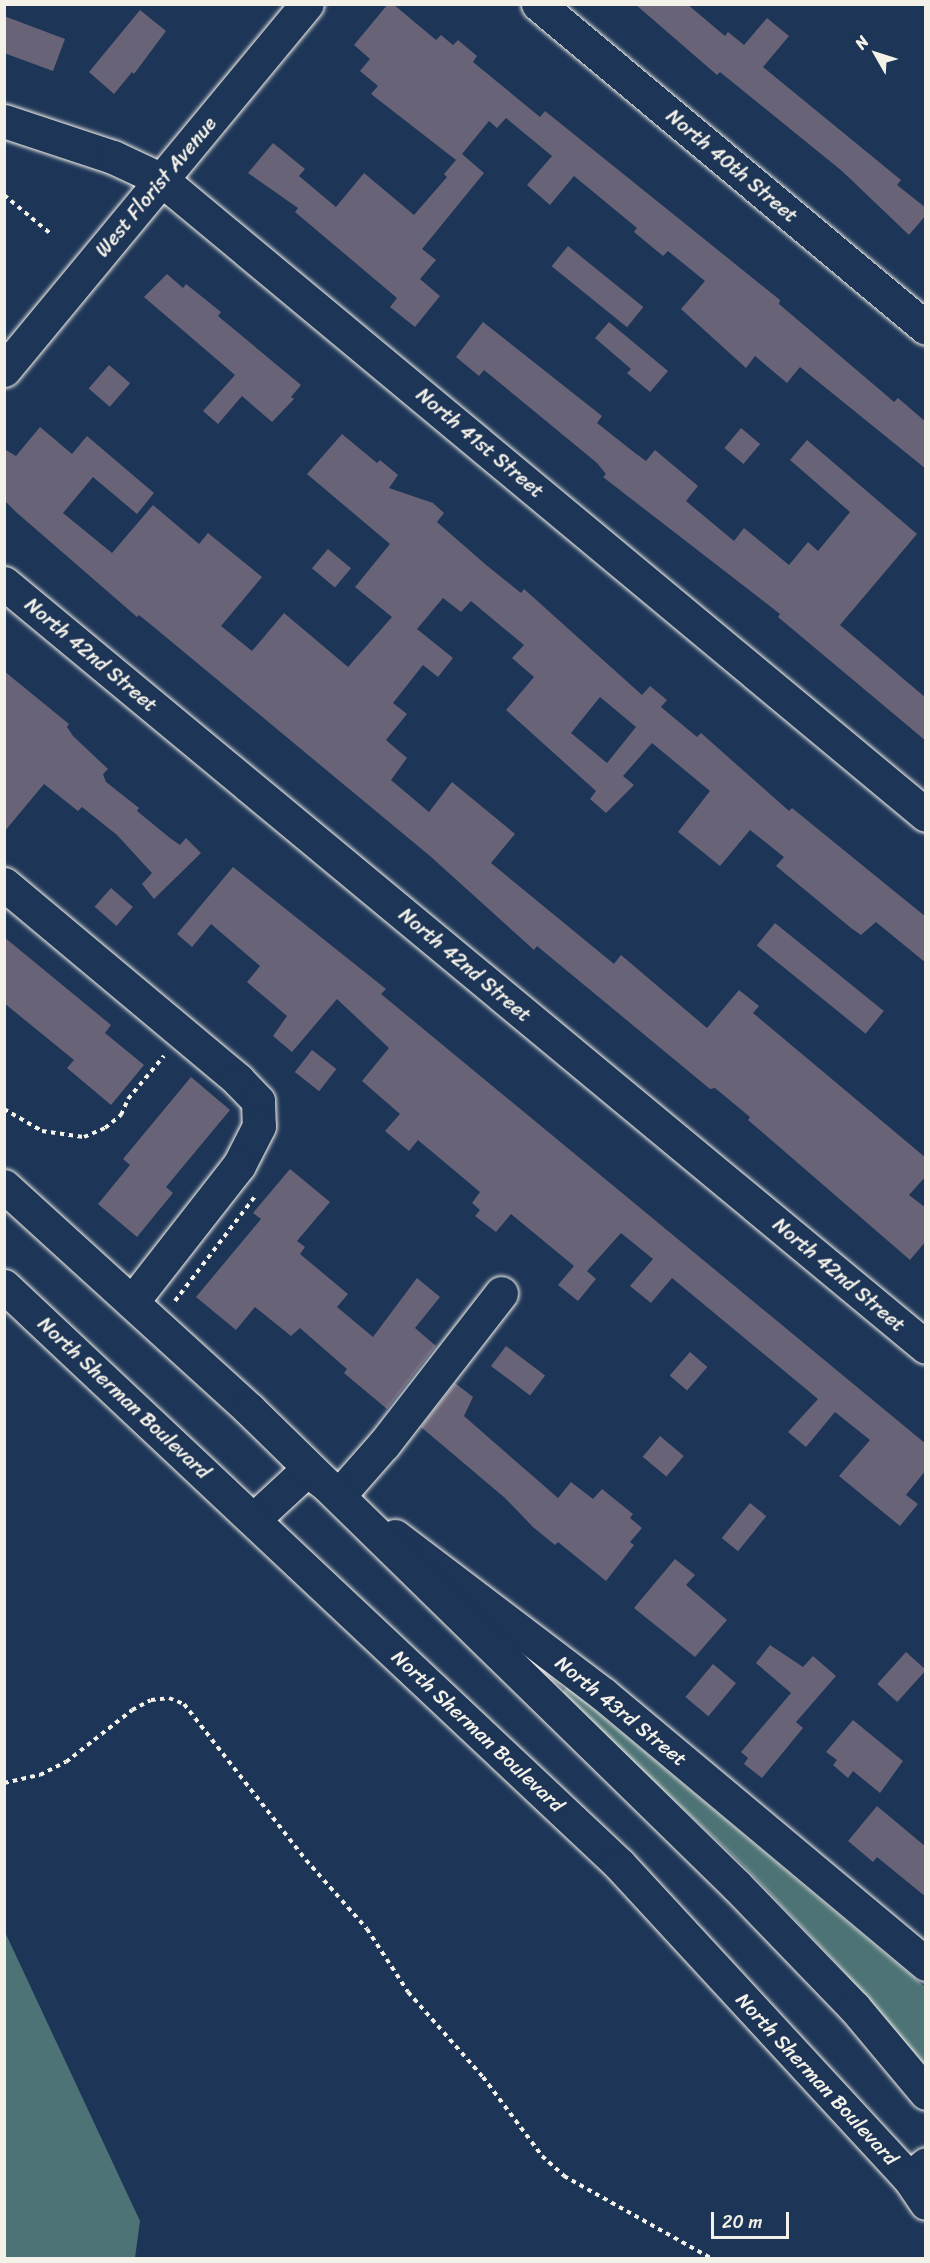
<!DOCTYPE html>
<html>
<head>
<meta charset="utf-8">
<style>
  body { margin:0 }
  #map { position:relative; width:930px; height:2263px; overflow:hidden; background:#1d3557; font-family:Sriracha,sans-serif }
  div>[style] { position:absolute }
  .green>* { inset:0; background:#4d7376 }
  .building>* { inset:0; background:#696378; transform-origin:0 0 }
  .path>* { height:4px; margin-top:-2px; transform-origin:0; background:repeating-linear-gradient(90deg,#f4f1e8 0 4.5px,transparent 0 9px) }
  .roads { filter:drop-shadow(0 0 2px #f4f1e8) drop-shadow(0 0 2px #f4f1e8) }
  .minor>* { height:33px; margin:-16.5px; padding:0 16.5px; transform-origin:16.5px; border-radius:16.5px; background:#1d3557 }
  .major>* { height:33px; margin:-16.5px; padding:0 16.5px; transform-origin:16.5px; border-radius:16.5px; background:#1d3557 }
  span { translate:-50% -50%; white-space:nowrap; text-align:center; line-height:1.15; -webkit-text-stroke:4.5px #1d3557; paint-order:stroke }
  .street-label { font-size:20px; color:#f4f1e8 }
  .frame { position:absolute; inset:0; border:6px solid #f4f1e8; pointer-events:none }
  .north { position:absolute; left:846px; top:24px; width:60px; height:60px; -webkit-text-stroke:4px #1d3557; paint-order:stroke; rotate:309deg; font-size:16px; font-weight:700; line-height:24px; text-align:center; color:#f4f1e8 }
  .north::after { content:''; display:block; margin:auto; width:21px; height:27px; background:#f4f1e8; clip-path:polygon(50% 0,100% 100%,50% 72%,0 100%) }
  .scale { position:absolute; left:711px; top:2212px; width:78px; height:27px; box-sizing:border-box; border:3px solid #f4f1e8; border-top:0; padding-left:8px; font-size:18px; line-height:21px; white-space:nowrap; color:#f4f1e8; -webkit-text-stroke:4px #1d3557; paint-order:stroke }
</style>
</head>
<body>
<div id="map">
  <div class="green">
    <i style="clip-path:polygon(567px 1687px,925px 1987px,925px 2071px,840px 1967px,742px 1864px,561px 1694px)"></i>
    <i style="clip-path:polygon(4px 1930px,140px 2221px,135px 2258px,5px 2258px)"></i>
  </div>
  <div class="building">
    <i style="clip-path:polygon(388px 4px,393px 4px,436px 40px,441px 35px,453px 45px,458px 40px,477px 56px,473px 62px,540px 117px,545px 111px,780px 300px,779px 304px,886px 395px,894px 402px,898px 398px,926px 422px,926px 469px,800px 367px,787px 383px,755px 356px,746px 368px,681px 309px,705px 281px,668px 251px,663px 256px,634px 232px,637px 228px,574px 176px,550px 205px,527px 185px,552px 156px,506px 118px,497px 128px,489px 121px,462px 154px,484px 173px,422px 249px,436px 260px,420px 279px,440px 296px,415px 327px,390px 307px,397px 298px,295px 212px,298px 208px,248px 173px,273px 143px,305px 169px,299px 176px,336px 207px,364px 173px,414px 215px,447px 177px,444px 174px,456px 160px,371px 94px,378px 86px,360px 71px,370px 59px,354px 45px)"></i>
    <i style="clip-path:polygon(635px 4px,687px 4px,725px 36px,728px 32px,744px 45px,767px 18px,789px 36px,763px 67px,901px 180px,897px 185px,926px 208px,926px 215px,909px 235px,842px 171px,720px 72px,717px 75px)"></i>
    <i style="clip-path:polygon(140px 10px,166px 31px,134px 74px,132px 72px,114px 94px,89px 72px)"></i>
    <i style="clip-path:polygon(4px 16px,65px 39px,53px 71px,4px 53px)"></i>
    <i style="left:568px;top:246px;width:97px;height:26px;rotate:39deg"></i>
    <i style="clip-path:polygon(167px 274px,183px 288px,186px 284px,221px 312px,218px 316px,301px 385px,291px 397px,294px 399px,272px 422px,242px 396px,218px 424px,203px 411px,235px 375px,144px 297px)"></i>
    <i style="clip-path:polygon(483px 322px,602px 416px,597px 423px,635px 453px,646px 461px,655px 450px,698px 486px,686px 501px,734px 541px,744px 528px,789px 565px,808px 542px,818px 551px,850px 512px,790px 460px,807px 440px,917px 534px,840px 625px,926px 698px,926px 741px,778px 617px,780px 614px,603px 477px,606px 474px,597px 463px,523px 402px,484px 370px,479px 376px,456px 357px)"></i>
    <i style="clip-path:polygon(609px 322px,668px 371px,650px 392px,627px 373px,631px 369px,595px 338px)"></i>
    <i style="left:109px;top:365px;width:28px;height:31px;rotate:41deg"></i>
    <i style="clip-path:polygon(evenodd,40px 427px,72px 454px,87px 436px,154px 493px,137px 514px,93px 477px,63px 513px,112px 553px,153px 505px,199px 544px,208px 533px,262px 577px,221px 626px,252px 651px,284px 613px,348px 667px,392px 617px,355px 587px,390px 544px,307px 474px,342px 434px,377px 463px,380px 460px,398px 475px,389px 488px,433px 503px,444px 513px,437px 522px,485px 564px,521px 593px,524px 589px,642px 695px,650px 686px,667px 700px,661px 707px,697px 737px,701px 733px,789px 811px,792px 808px,926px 917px,926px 963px,876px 922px,861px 935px,851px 928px,776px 866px,784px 857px,750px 830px,720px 866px,678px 832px,710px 791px,652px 743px,623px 776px,634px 785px,606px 813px,590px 799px,596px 791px,506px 710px,534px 677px,512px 658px,524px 645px,471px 601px,461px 612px,443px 598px,417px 629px,453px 658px,438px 677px,423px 665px,393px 703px,407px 714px,386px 740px,407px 758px,391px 780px,429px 812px,452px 782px,515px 834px,491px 863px,614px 964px,621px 955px,707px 1028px,739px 990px,759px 1006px,753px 1013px,926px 1158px,926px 1176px,909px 1195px,926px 1208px,926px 1241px,910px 1260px,748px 1120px,750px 1117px,715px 1088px,710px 1089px,537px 946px,534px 950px,430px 856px,155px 628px,139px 615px,137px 617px,16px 512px,4px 500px,4px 449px,16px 456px,40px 427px,600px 697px,636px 727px,607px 763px,571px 733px,600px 697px)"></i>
    <i style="left:741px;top:428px;width:25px;height:26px;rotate:40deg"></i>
    <i style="left:328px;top:549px;width:30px;height:25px;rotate:40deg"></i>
    <i style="clip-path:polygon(4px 671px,69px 724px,67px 727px,73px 736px,108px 769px,103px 774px,106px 782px,139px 808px,137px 811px,170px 838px,180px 845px,186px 838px,201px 853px,154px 899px,142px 884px,152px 873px,117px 835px,82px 807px,78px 811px,44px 784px,4px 832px)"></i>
    <i style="clip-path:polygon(233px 867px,386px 989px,381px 994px,926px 1444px,926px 1470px,906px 1495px,918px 1504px,900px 1526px,839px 1476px,870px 1440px,835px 1412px,806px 1447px,788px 1432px,818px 1399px,672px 1278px,651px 1303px,630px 1286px,653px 1259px,621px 1233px,587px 1271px,596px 1279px,578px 1301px,558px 1285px,574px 1266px,511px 1214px,496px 1232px,475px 1216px,480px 1210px,472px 1203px,480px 1192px,418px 1140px,409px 1151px,385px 1131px,400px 1114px,362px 1081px,389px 1048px,337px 999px,292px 1052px,273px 1036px,287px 1016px,247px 982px,260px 966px,211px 924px,192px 947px,177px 934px)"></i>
    <i style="left:111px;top:888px;width:29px;height:25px;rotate:41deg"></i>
    <i style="left:775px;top:923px;width:140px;height:29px;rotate:39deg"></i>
    <i style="clip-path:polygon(4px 937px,111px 1025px,105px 1033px,144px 1065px,111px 1105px,67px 1068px,74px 1060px,4px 1003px)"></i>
    <i style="left:312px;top:1050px;width:31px;height:28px;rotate:38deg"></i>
    <i style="clip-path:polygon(191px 1077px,230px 1110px,166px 1187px,173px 1193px,137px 1237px,98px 1204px,130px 1165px,123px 1159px)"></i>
    <i style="clip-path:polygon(290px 1169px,330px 1202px,297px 1241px,305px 1247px,300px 1254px,348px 1294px,337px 1307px,373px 1337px,417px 1278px,440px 1297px,415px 1328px,436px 1346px,387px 1409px,344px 1373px,347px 1369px,300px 1328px,291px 1336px,255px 1307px,236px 1330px,196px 1297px,261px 1219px,253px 1213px)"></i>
    <i style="left:506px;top:1346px;width:49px;height:25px;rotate:37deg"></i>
    <i style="left:690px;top:1352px;width:23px;height:31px;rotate:41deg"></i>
    <i style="clip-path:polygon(455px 1383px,473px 1397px,464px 1416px,558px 1498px,571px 1482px,593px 1499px,602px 1489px,633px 1514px,630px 1518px,642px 1528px,630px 1542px,634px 1545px,606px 1581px,558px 1542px,555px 1545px,533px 1527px,505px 1498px,421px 1427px)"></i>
    <i style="left:660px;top:1436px;width:31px;height:27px;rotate:40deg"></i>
    <i style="left:750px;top:1503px;width:21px;height:45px;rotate:39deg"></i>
    <i style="clip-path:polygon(675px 1559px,695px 1575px,686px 1585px,727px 1620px,695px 1657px,634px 1608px)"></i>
    <i style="clip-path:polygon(770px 1645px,803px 1667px,813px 1656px,836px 1676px,796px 1722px,803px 1728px,762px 1778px,744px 1764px,748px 1758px,741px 1752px,791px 1693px,756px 1663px)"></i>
    <i style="left:906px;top:1652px;width:27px;height:43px;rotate:42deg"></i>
    <i style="left:713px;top:1664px;width:30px;height:43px;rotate:40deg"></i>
    <i style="clip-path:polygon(853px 1720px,903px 1761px,880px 1793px,853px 1771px,848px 1778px,833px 1765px,837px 1760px,826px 1752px)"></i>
    <i style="clip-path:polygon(877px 1806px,926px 1847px,926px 1897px,877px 1857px,873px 1862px,848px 1841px)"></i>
  </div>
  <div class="path">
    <i style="left:4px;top:195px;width:61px;rotate:39.7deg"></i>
    <i style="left:4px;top:1109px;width:44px;rotate:30.1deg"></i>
    <i style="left:42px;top:1131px;width:42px;rotate:8.1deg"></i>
    <i style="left:84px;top:1137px;width:23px;rotate:-23deg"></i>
    <i style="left:105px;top:1128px;width:21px;rotate:-39deg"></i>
    <i style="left:121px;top:1115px;width:17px;rotate:-66deg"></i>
    <i style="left:128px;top:1099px;width:56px;rotate:-50.1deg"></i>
    <i style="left:175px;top:1301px;width:133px;rotate:-52.6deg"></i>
    <i style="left:4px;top:1783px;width:37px;rotate:-13deg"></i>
    <i style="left:40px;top:1775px;width:29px;rotate:-27deg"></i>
    <i style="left:66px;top:1762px;width:84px;rotate:-38.2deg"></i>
    <i style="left:132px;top:1710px;width:21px;rotate:-28deg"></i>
    <i style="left:151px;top:1700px;width:18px;rotate:-6deg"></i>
    <i style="left:169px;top:1698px;width:16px;rotate:22deg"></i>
    <i style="left:184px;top:1704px;width:198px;rotate:52deg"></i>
    <i style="left:306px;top:1860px;width:92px;rotate:48.5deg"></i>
    <i style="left:367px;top:1929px;width:75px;rotate:56.9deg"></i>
    <i style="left:408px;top:1992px;width:113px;rotate:48.6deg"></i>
    <i style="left:483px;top:2077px;width:99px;rotate:53.2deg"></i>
    <i style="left:542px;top:2156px;width:30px;rotate:42deg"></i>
    <i style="left:564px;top:2176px;width:168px;rotate:29.2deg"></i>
  </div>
  <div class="roads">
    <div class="minor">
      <i style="left:538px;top:4px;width:505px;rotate:39.86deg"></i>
      <i style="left:4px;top:121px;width:115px;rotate:18.3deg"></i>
      <i style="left:113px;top:157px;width:54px;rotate:25.1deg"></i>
      <i style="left:162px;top:180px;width:993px;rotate:39.73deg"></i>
      <i style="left:4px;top:370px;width:475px;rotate:-50.4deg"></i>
      <i style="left:4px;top:583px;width:1197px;rotate:39.65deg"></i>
      <i style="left:4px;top:884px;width:305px;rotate:39.9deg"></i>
      <i style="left:238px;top:1080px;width:29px;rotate:46deg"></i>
      <i style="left:258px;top:1101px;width:25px;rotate:88deg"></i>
      <i style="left:259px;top:1126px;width:44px;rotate:117.1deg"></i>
      <i style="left:239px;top:1165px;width:174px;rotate:128deg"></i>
      <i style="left:340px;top:1494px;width:67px;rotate:-48.7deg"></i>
      <i style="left:384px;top:1444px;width:191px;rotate:-52.2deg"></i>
      <i style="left:254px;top:1519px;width:72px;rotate:-42.8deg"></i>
      <i style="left:307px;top:1470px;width:31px;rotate:37deg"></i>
      <i style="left:395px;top:1536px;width:261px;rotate:37.2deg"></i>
      <i style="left:603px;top:1694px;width:421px;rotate:39.9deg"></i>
      <i style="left:909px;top:2178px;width:22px;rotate:-39deg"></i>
    </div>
    <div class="major">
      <i style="left:4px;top:1186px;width:331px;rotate:42.3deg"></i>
      <i style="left:249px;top:1409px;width:682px;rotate:44.35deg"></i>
      <i style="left:737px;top:1886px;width:168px;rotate:46deg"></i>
      <i style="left:854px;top:2007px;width:112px;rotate:50.1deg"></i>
      <i style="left:4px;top:1286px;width:844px;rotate:43.22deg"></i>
      <i style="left:619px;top:1864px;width:427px;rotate:47.3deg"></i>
      <i style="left:909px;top:2178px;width:30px;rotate:56deg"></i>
    </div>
  </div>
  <div class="street-label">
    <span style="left:732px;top:166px;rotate:40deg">North 40th Street</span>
    <span style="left:156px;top:187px;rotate:-50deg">West Florist Avenue</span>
    <span style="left:480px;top:443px;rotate:40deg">North 41st Street</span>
    <span style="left:91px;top:655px;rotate:40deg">North 42nd Street</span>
    <span style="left:465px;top:965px;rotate:40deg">North 42nd Street</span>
    <span style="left:839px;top:1275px;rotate:40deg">North 42nd Street</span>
    <span style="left:124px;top:1398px;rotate:43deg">North Sherman Boulevard</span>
    <span style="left:621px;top:1711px;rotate:39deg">North 43rd Street</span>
    <span style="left:478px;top:1731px;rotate:43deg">North Sherman Boulevard</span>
    <span style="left:817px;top:2079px;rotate:47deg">North Sherman Boulevard</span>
  </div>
  <div class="frame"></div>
  <div class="north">N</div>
  <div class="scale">20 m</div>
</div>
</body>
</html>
